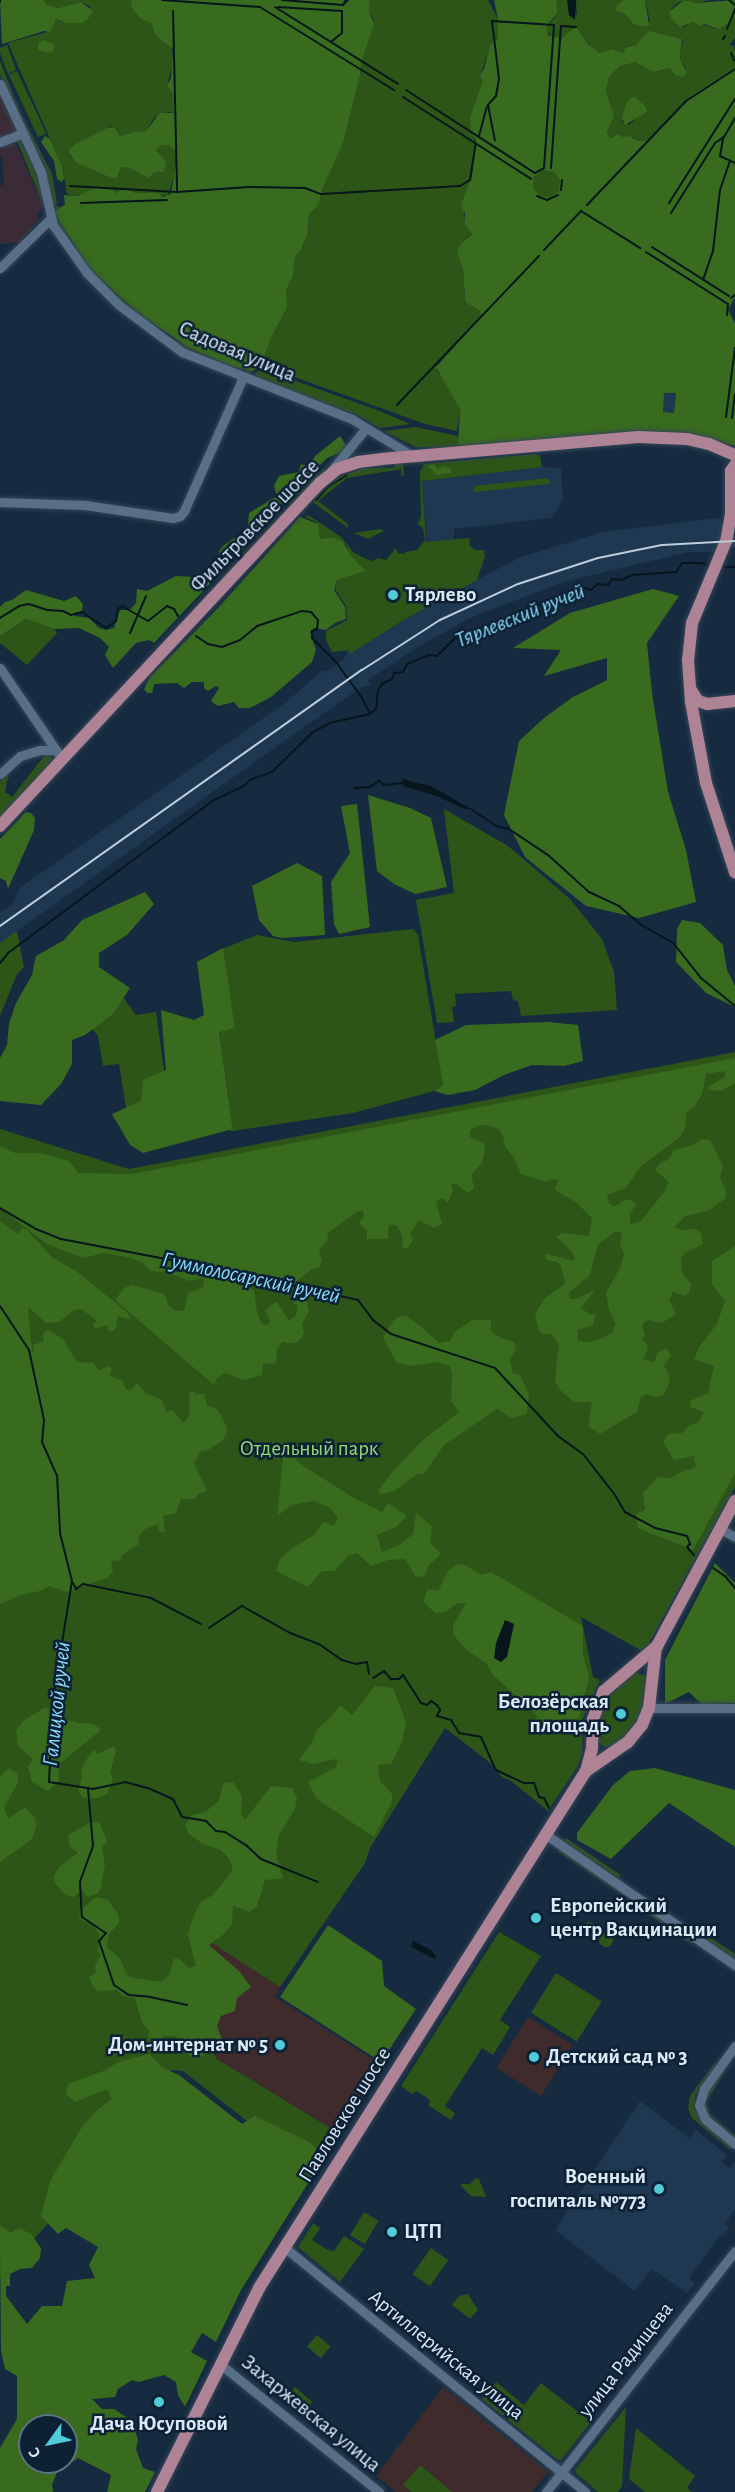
<!DOCTYPE html>
<html>
<head>
<meta charset="utf-8">
<style>
  body { margin:0 }
  #map { position:relative; width:735px; height:2492px; overflow:hidden; background:#162b40; font-family:"Alegreya Sans",sans-serif }
  div>[style] { position:absolute }
  .commercial>* { inset:0; background:#3b2b36 }
  .built>* { inset:0; background:#1e3851; transform-origin:0 0 }
  .education>* { inset:0; background:#3f2b2c; transform-origin:0 0 }
  .green>* { inset:0; background:#2d5518; transform-origin:0 0 }
  .round { border-radius:50% }
  .forest>* { inset:0; background:#386b1d }
  .water>* { inset:0; background:#07161c }
  .stream>* { height:2px; margin:-1px; padding:0 1px; transform-origin:1px; border-radius:1px; background:#07161c }
  .roads { filter:drop-shadow(0 0 2px #354658) drop-shadow(0 0 2px #354658) }
  .minor>* { height:9px; margin:-4.5px; padding:0 4.5px; transform-origin:4.5px; border-radius:4.5px; background:#586f87 }
  .major>* { height:12px; margin:-6px; padding:0 6px; transform-origin:6px; border-radius:6px; background:#ad8395 }
  .rail>* { height:2px; margin:-1px; padding:0 1px; transform-origin:1px; border-radius:1px; background:#beccdb }
  .dots>* { width:16px; height:16px; translate:-50% -50%; box-sizing:border-box; border:3px solid #0d2135; border-radius:50% }
  span { translate:-50% -50%; white-space:nowrap; text-align:center; line-height:1.15; -webkit-text-stroke:5px #0d2135; paint-order:stroke }
  .street-label { font-size:21px; color:#dbe8f6 }
  .poi-label { font-size:21px; color:#dbe8f6; font-weight:700 }
  .left { translate:0 -50%; text-align:left }
  .right { translate:-100% -50%; text-align:right }
  .park-label { font-size:21px; color:#92d872 }
  .water-label { font-size:22px; color:#8bdcfc; font-style:italic }
  .north { position:absolute; left:18px; top:2414px; width:60px; height:60px; box-sizing:border-box; background:#0d2135; border:2px solid #5f7182; border-radius:50%; rotate:237deg; font-size:16px; font-weight:700; line-height:24px; text-align:center; color:#dbe8f6 }
  .north::after { content:''; display:block; margin:auto; width:21px; height:27px; background:#52cbd8; clip-path:polygon(50% 0,100% 100%,50% 72%,0 100%) }
</style>
</head>
<body>
<div id="map">
  <div class="commercial">
    <i style="clip-path:polygon(0 90px,18px 131px,12px 135px,43px 205px,37px 216px,39px 218px,21px 242px,0 244px,0 186px,4px 184px,2px 156px,0 156px)"></i>
  </div>
  <div class="built">
    <i style="left:664px;top:392px;width:12px;height:20px;rotate:5deg"></i>
    <i style="clip-path:polygon(543px 467px,561px 468px,563px 498px,556px 513px,551px 518px,454px 529px,454px 540px,427px 542px,422px 481px)"></i>
    <i style="clip-path:polygon(718px 518px,722px 521px,722px 528px,735px 529px,735px 548px,724px 547px,712px 552px,689px 552px,563px 582px,470px 618px,418px 647px,368px 680px,371px 685px,362px 687px,304px 727px,0 943px,0 913px,12px 905px,21px 887px,284px 704px,323px 670px,325px 672px,344px 659px,348px 650px,350px 653px,437px 600px,521px 557px,603px 532px)"></i>
    <i style="clip-path:polygon(640px 2101px,689px 2138px,696px 2130px,727px 2155px,722px 2162px,729px 2168px,735px 2162px,735px 2209px,725px 2224px,729px 2228px,723px 2236px,720px 2235px,689px 2278px,695px 2283px,687px 2293px,652px 2269px,635px 2291px,555px 2230px)"></i>
  </div>
  <div class="education">
    <i style="clip-path:polygon(206px 1938px,280px 1987px,275px 1997px,384px 2066px,340px 2134px,217px 2059px,202px 2031px)"></i>
    <i style="left:528px;top:2017px;width:53px;height:60px;rotate:32deg"></i>
    <i style="clip-path:polygon(443px 2387px,548px 2472px,532px 2492px,396px 2492px,376px 2476px)"></i>
  </div>
  <div class="green">
    <i style="clip-path:polygon(44px 0,131px 0,131px 6px,139px 18px,151px 23px,156px 36px,172px 47px,173px 64px,168px 81px,174px 96px,174px 113px,168px 112px,154px 118px,145px 132px,138px 131px,120px 136px,112px 126px,107px 128px,75px 144px,68px 153px,76px 163px,111px 178px,119px 175px,122px 167px,128px 167px,148px 178px,155px 172px,164px 172px,167px 162px,156px 150px,162px 145px,169px 145px,175px 151px,176px 168px,168px 196px,136px 193px,124px 188px,116px 193px,100px 187px,78px 196px,67px 194px,62px 166px,8px 43px,47px 32px,56px 19px,61px 22px,75px 23px,91px 7px,81px 2px,58px 8px,46px 4px)"></i>
    <i style="clip-path:polygon(370px 0,488px 0,498px 19px,498px 39px,490px 46px,480px 77px,482px 83px,470px 117px,476px 146px,464px 212px,465px 221px,472px 233px,461px 243px,465px 302px,480px 311px,481px 317px,437px 365px,438px 372px,445px 379px,460px 409px,457px 431px,425px 424px,261px 365px,271px 338px,286px 310px,286px 290px,293px 276px,295px 257px,303px 247px,309px 227px,309px 214px,319px 205px,322px 190px,344px 139px,360px 76px,361px 63px,374px 20px,369px 11px)"></i>
    <i style="clip-path:polygon(evenodd,556px 0,568px 0,577px 15px,576px 0,624px 0,619px 13px,626px 15px,633px 24px,644px 27px,650px 21px,645px 0,709px 0,696px 3px,684px 0,676px 4px,671px 9px,675px 20px,683px 27px,694px 22px,717px 29px,729px 23px,735px 11px,735px 38px,729px 45px,733px 45px,735px 50px,735px 67px,690px 96px,647px 140px,640px 141px,633px 137px,622px 137px,619px 134px,610px 138px,607px 132px,614px 115px,606px 91px,609px 77px,620px 66px,631px 62px,643px 64px,655px 72px,670px 68px,675px 75px,686px 69px,680px 59px,683px 40px,655px 33px,644px 38px,636px 45px,627px 46px,621px 53px,612px 49px,601px 53px,593px 49px,576px 28px,565px 38px,552px 38px,546px 28px,555px 17px,556px 0,637px 99px,642px 104px,636px 119px,629px 125px,622px 122px,626px 107px,637px 99px)"></i>
    <i style="clip-path:polygon(7px 45px,16px 70px,8px 74px,0 53px,0 48px)"></i>
    <i style="clip-path:polygon(0 61px,20px 112px,52px 174px,57px 203px,54px 205px,51px 205px,0 75px)"></i>
    <i style="left:17px;top:71px;width:69px;height:9px;rotate:65deg"></i>
    <i style="clip-path:polygon(20px 140px,40px 179px,43px 204px,17px 141px)"></i>
    <i class="round" style="left:533px;top:170px;width:28px;height:28px"></i>
    <i style="clip-path:polygon(57px 206px,61px 207px,55px 209px,55px 215px,91px 271px,140px 314px,163px 333px,188px 347px,245px 371px,257px 368px,249px 373px,228px 367px,171px 341px,137px 316px,100px 283px,80px 260px,53px 215px,53px 208px)"></i>
    <i style="clip-path:polygon(262px 369px,377px 410px,410px 424px,380px 428px,357px 415px,256px 378px,254px 374px)"></i>
    <i style="clip-path:polygon(416px 427px,457px 436px,463px 448px,416px 447px,384px 431px)"></i>
    <i style="clip-path:polygon(536px 454px,540px 456px,542px 467px,422px 481px,426px 542px,469px 538px,470px 546px,475px 550px,484px 550px,485px 556px,477px 580px,402px 621px,350px 654px,348px 650px,332px 652px,326px 640px,326px 631px,347px 620px,346px 606px,335px 589px,337px 580px,366px 571px,350px 556px,346px 545px,333px 537px,320px 539px,316px 522px,305px 517px,308px 515px,341px 537px,353px 552px,366px 559px,373px 561px,378px 558px,386px 560px,396px 548px,398px 553px,404px 554px,405px 552px,417px 550px,425px 540px,423px 528px,418px 524px,421px 517px,420px 472px,424px 464px)"></i>
    <i style="clip-path:polygon(337px 457px,306px 489px,179px 625px,313px 479px)"></i>
    <i style="clip-path:polygon(394px 463px,403px 464px,404px 476px,401px 475px,401px 469px,347px 478px,318px 501px,348px 524px,348px 528px,314px 503px,314px 498px,319px 492px,337px 478px,363px 468px,394px 468px)"></i>
    <i style="clip-path:polygon(547px 478px,551px 481px,548px 484px,476px 492px,473px 490px,475px 486px)"></i>
    <i style="clip-path:polygon(380px 529px,384px 531px,368px 539px,354px 533px)"></i>
    <i style="clip-path:polygon(26px 619px,54px 629px,57px 633px,27px 665px,0 643px,0 636px)"></i>
    <i style="clip-path:polygon(50px 754px,52px 761px,46px 768px,0 817px,0 781px,10px 767px,5px 792px,12px 797px,45px 755px)"></i>
    <i style="clip-path:polygon(444px 809px,508px 846px,570px 899px,602px 939px,614px 972px,617px 1010px,521px 1016px,518px 1001px,513px 1000px,511px 991px,455px 994px,456px 1006px,452px 1007px,454px 1022px,437px 1023px,416px 900px,454px 893px)"></i>
    <i style="clip-path:polygon(413px 929px,418px 935px,443px 1085px,434px 1091px,353px 1113px,233px 1131px,219px 1031px,235px 1028px,222px 949px,257px 935px,294px 942px)"></i>
    <i style="clip-path:polygon(17px 931px,24px 967px,17px 974px,0 1016px,0 943px)"></i>
    <i style="clip-path:polygon(117px 989px,136px 1015px,156px 1012px,171px 1121px,129px 1126px,119px 1064px,103px 1066px,98px 1036px,83px 1018px)"></i>
    <i style="clip-path:polygon(735px 1052px,735px 1487px,644px 1652px,581px 1617px,593px 1677px,600px 1680px,583px 1718px,582px 1753px,578px 1766px,548px 1811px,510px 1780px,503px 1778px,488px 1761px,445px 1728px,370px 1848px,365px 1863px,280px 1987px,206px 1939px,202px 2031px,217px 2059px,340px 2134px,318px 2171px,270px 2139px,183px 2071px,174px 2070px,169px 2071px,102px 2246px,52px 2219px,0 2277px,0 1129px,129px 1169px)"></i>
    <i style="clip-path:polygon(634px 1671px,647px 1677px,649px 1695px,633px 1732px,610px 1748px,604px 1747px,597px 1741px,596px 1729px,608px 1693px)"></i>
    <i style="left:566px;top:1838px;width:66px;height:4px;rotate:34deg"></i>
    <i style="left:560px;top:1849px;width:80px;height:3px;rotate:34deg"></i>
    <i style="left:634px;top:1900px;width:72px;height:3px;rotate:35deg"></i>
    <i class="round" style="left:582px;top:1922px;width:14px;height:14px"></i>
    <i style="clip-path:polygon(699px 1930px,735px 1954px,734px 1959px,696px 1933px)"></i>
    <i style="clip-path:polygon(499px 1932px,541px 1956px,500px 2020px,510px 2027px,493px 2055px,482px 2048px,445px 2106px,455px 2113px,451px 2120px,429px 2106px,430px 2100px,417px 2091px,412px 2094px,401px 2086px)"></i>
    <i class="round" style="left:599px;top:1933px;width:14px;height:14px"></i>
    <i style="left:556px;top:1973px;width:54px;height:47px;rotate:32deg"></i>
    <i style="clip-path:polygon(735px 2054px,706px 2102px,710px 2114px,735px 2136px,735px 2139px,709px 2115px,703px 2105px,706px 2095px)"></i>
    <i style="clip-path:polygon(715px 2063px,717px 2064px,695px 2095px,694px 2108px,701px 2121px,732px 2147px,730px 2149px,692px 2118px,688px 2109px,690px 2096px)"></i>
    <i style="clip-path:polygon(476px 2178px,479px 2179px,486px 2197px,471px 2196px,462px 2187px,460px 2184px,470px 2184px)"></i>
    <i style="left:364px;top:2212px;width:17px;height:27px;rotate:31deg"></i>
    <i style="clip-path:polygon(313px 2223px,320px 2228px,312px 2240px,328px 2250px,334px 2251px,344px 2236px,364px 2249px,340px 2282px,298px 2247px)"></i>
    <i style="left:431px;top:2248px;width:21px;height:32px;rotate:35deg"></i>
    <i style="clip-path:polygon(468px 2294px,478px 2310px,470px 2319px,452px 2305px,459px 2296px)"></i>
    <i style="left:317px;top:2335px;width:18px;height:15px;rotate:41deg"></i>
    <i style="clip-path:polygon(496px 2382px,524px 2405px,541px 2383px,591px 2422px,561px 2460px,558px 2460px,482px 2399px)"></i>
    <i style="left:295px;top:2387px;width:23px;height:10px;rotate:41deg"></i>
    <i style="clip-path:polygon(626px 2407px,622px 2486px,618px 2492px,598px 2492px,576px 2473px,575px 2470px)"></i>
    <i style="clip-path:polygon(636px 2428px,695px 2476px,687px 2488px,692px 2492px,645px 2492px,629px 2479px)"></i>
    <i style="clip-path:polygon(420px 2465px,452px 2492px,411px 2492px,403px 2485px)"></i>
  </div>
  <div class="forest">
    <i style="clip-path:polygon(0 0,44px 0,46px 4px,58px 8px,81px 2px,93px 11px,87px 20px,81px 23px,65px 23px,56px 19px,50px 32px,44px 31px,2px 44px)"></i>
    <i style="clip-path:polygon(131px 0,344px 0,343px 5px,350px 0,370px 0,369px 11px,374px 24px,361px 63px,360px 76px,343px 143px,322px 190px,319px 205px,309px 214px,308px 233px,301px 250px,295px 257px,293px 276px,286px 290px,287px 308px,271px 338px,262px 363px,253px 371px,233px 367px,188px 347px,146px 319px,91px 271px,53px 211px,65px 205px,64px 195px,78px 196px,94px 188px,109px 188px,116px 193px,124px 188px,136px 193px,158px 193px,163px 197px,171px 194px,176px 163px,175px 151px,169px 145px,162px 145px,156px 150px,167px 162px,164px 172px,155px 172px,148px 178px,128px 167px,122px 167px,117px 178px,111px 178px,76px 163px,68px 152px,75px 144px,107px 128px,114px 127px,120px 136px,138px 131px,145px 132px,160px 113px,174px 113px,173px 93px,167px 86px,171px 78px,173px 49px,156px 36px,151px 23px,139px 18px,131px 6px)"></i>
    <i style="clip-path:polygon(evenodd,494px 0,556px 0,557px 13px,547px 26px,548px 35px,561px 39px,576px 27px,589px 45px,600px 53px,612px 49px,622px 53px,626px 47px,636px 45px,649px 31px,682px 39px,680px 59px,687px 73px,682px 77px,675px 75px,670px 68px,654px 72px,635px 62px,620px 66px,609px 77px,606px 91px,614px 115px,607px 133px,610px 138px,619px 134px,622px 137px,629px 136px,640px 141px,647px 140px,690px 96px,735px 67px,735px 297px,728px 310px,735px 323px,735px 446px,692px 435px,653px 432px,463px 448px,458px 444px,460px 409px,436px 367px,481px 317px,480px 311px,465px 302px,463px 268px,457px 253px,461px 243px,472px 234px,465px 224px,465px 214px,461px 205px,472px 175px,476px 140px,471px 132px,470px 117px,482px 83px,480px 75px,484px 69px,490px 45px,498px 39px,498px 19px,494px 0,543px 170px,554px 172px,560px 180px,559px 191px,551px 197px,539px 196px,533px 187px,534px 177px,543px 170px,494px 0,664px 393px,676px 393px,674px 413px,663px 412px,664px 393px)"></i>
    <i style="clip-path:polygon(624px 0,645px 0,649px 25px,644px 27px,633px 24px,626px 15px,616px 11px,617px 5px)"></i>
    <i style="clip-path:polygon(684px 0,696px 3px,735px 0,735px 11px,730px 22px,719px 29px,704px 24px,700px 26px,694px 22px,680px 27px,671px 18px,670px 11px)"></i>
    <i style="clip-path:polygon(44px 40px,55px 45px,52px 53px,38px 50px,38px 44px)"></i>
    <i style="clip-path:polygon(635px 97px,646px 107px,647px 112px,625px 125px,622px 118px,626px 104px,631px 98px)"></i>
    <i style="clip-path:polygon(45px 136px,50px 139px,62px 166px,64px 178px,62px 182px,57px 179px,54px 161px,41px 142px)"></i>
    <i style="clip-path:polygon(340px 436px,346px 445px,342px 452px,327px 458px,270px 516px,260px 520px,251px 540px,154px 643px,149px 640px,136px 643px,113px 668px,105px 655px,109px 647px,100px 638px,79px 628px,54px 629px,26px 619px,0 636px,0 607px,5px 602px,12px 600px,26px 590px,64px 601px,76px 596px,83px 604px,82px 611px,73px 613px,75px 616px,89px 618px,99px 628px,106px 630px,114px 628px,120px 610px,130px 610px,136px 603px,137px 589px,147px 591px,176px 576px,195px 577px,208px 572px,218px 562px,219px 551px,224px 545px,236px 537px,247px 535px,249px 513px,277px 496px,274px 486px,279px 476px,299px 472px,301px 464px,309px 467px,315px 456px)"></i>
    <i style="clip-path:polygon(434px 464px,438px 469px,444px 466px,451px 469px,451px 473px,437px 475px,428px 466px)"></i>
    <i style="clip-path:polygon(300px 517px,318px 524px,320px 539px,333px 537px,343px 542px,351px 556px,366px 571px,337px 580px,334px 590px,345px 607px,346px 619px,335px 623px,326px 630px,314px 628px,310px 632px,316px 650px,312px 662px,271px 697px,250px 708px,239px 708px,234px 702px,218px 706px,211px 701px,219px 688px,216px 686px,208px 691px,204px 688px,204px 682px,192px 682px,184px 688px,177px 683px,154px 684px,152px 693px,147px 693px,144px 689px,150px 677px,218px 608px)"></i>
    <i style="clip-path:polygon(653px 589px,679px 596px,647px 643px,652px 693px,668px 792px,686px 850px,696px 902px,639px 918px,586px 906px,525px 857px,504px 815px,519px 741px,544px 718px,573px 697px,607px 680px,607px 658px,544px 676px,561px 650px,513px 648px,570px 613px)"></i>
    <i style="clip-path:polygon(368px 795px,410px 808px,431px 818px,447px 887px,415px 894px,394px 884px,377px 871px)"></i>
    <i style="clip-path:polygon(357px 804px,370px 927px,339px 934px,334px 924px,331px 882px,350px 853px,341px 806px)"></i>
    <i style="clip-path:polygon(26px 812px,31px 813px,35px 818px,34px 830px,8px 889px,6px 881px,0 878px,0 839px)"></i>
    <i style="clip-path:polygon(297px 863px,322px 876px,325px 935px,281px 938px,273px 936px,259px 920px,252px 886px)"></i>
    <i style="clip-path:polygon(145px 892px,154px 904px,127px 935px,99px 953px,99px 967px,130px 988px,113px 1014px,85px 1035px,72px 1040px,72px 1064px,61px 1084px,41px 1105px,0 1101px,0 1058px,7px 1045px,9px 1024px,16px 1003px,32px 975px,36px 956px,64px 940px,82px 920px)"></i>
    <i style="clip-path:polygon(682px 920px,700px 923px,723px 945px,727px 970px,735px 986px,735px 1007px,706px 993px,676px 962px,677px 929px)"></i>
    <i style="clip-path:polygon(223px 948px,235px 1028px,219px 1032px,233px 1131px,229px 1130px,143px 1153px,130px 1145px,112px 1114px,141px 1101px,143px 1080px,166px 1070px,161px 1010px,194px 1020px,204px 1015px,197px 962px)"></i>
    <i style="clip-path:polygon(548px 1022px,578px 1025px,583px 1061px,564px 1066px,532px 1065px,504px 1075px,475px 1090px,448px 1095px,434px 1091px,443px 1085px,435px 1040px,466px 1025px)"></i>
    <i style="clip-path:polygon(evenodd,735px 1058px,735px 1083px,721px 1091px,708px 1090px,709px 1086px,725px 1077px,725px 1071px,706px 1074px,702px 1094px,695px 1106px,686px 1113px,685px 1128px,680px 1137px,640px 1167px,626px 1188px,607px 1195px,609px 1203px,614px 1207px,626px 1199px,637px 1203px,630px 1214px,630px 1224px,641px 1221px,664px 1192px,669px 1182px,655px 1170px,661px 1162px,668px 1160px,674px 1150px,693px 1145px,702px 1139px,710px 1140px,723px 1166px,720px 1178px,726px 1191px,726px 1198px,708px 1211px,685px 1216px,675px 1227px,682px 1230px,695px 1229px,701px 1233px,703px 1244px,685px 1253px,681px 1259px,682px 1273px,691px 1284px,689px 1293px,684px 1296px,673px 1292px,669px 1299px,676px 1314px,662px 1323px,648px 1320px,642px 1325px,645px 1335px,642px 1340px,647px 1344px,648px 1349px,643px 1359px,654px 1363px,657px 1353px,666px 1348px,671px 1355px,663px 1367px,666px 1368px,670px 1382px,663px 1395px,654px 1397px,647px 1394px,641px 1397px,637px 1412px,600px 1434px,588px 1426px,592px 1402px,574px 1402px,559px 1389px,555px 1380px,559px 1344px,551px 1334px,543px 1334px,539px 1331px,535px 1314px,545px 1298px,565px 1284px,561px 1266px,558px 1262px,547px 1260px,545px 1253px,573px 1261px,575px 1258px,572px 1252px,557px 1237px,562px 1233px,589px 1236px,592px 1218px,577px 1203px,555px 1190px,558px 1180px,552px 1179px,546px 1182px,521px 1174px,514px 1158px,505px 1146px,503px 1136px,499px 1129px,491px 1126px,480px 1125px,470px 1130px,470px 1137px,484px 1143px,485px 1150px,482px 1163px,471px 1175px,474px 1188px,468px 1193px,455px 1183px,451px 1185px,453px 1190px,448px 1203px,442px 1198px,436px 1202px,442px 1224px,434px 1228px,419px 1220px,410px 1234px,413px 1239px,409px 1247px,403px 1249px,402px 1235px,396px 1225px,389px 1225px,388px 1239px,367px 1239px,367px 1230px,359px 1224px,364px 1216px,363px 1211px,358px 1211px,328px 1233px,327px 1241px,319px 1250px,322px 1260px,319px 1268px,312px 1269px,291px 1286px,280px 1291px,243px 1283px,254px 1291px,257px 1312px,261px 1323px,267px 1325px,270px 1321px,265px 1310px,273px 1304px,277px 1302px,289px 1321px,296px 1315px,298px 1305px,293px 1303px,301px 1298px,307px 1302px,309px 1311px,302px 1324px,304px 1332px,302px 1338px,295px 1343px,282px 1342px,277px 1350px,276px 1362px,273px 1364px,263px 1363px,262px 1375px,244px 1380px,225px 1373px,217px 1378px,214px 1385px,115px 1300px,124px 1288px,132px 1285px,165px 1294px,168px 1305px,174px 1310px,184px 1311px,188px 1293px,203px 1287px,204px 1278px,189px 1281px,167px 1272px,150px 1271px,142px 1262px,131px 1258px,104px 1253px,83px 1258px,47px 1244px,0 1208px,0 1146px,15px 1153px,40px 1153px,69px 1161px,78px 1173px,132px 1174px,735px 1058px,616px 1231px,622px 1233px,620px 1244px,624px 1253px,621px 1266px,606px 1293px,609px 1310px,616px 1324px,612px 1333px,603px 1338px,591px 1342px,578px 1341px,577px 1330px,593px 1325px,596px 1314px,591px 1315px,581px 1308px,595px 1290px,576px 1299px,570px 1299px,569px 1293px,590px 1275px,598px 1244px,616px 1231px)"></i>
    <i style="clip-path:polygon(0 1221px,18px 1234px,22px 1228px,26px 1229px,53px 1258px,76px 1271px,127px 1312px,132px 1320px,118px 1316px,116px 1328px,112px 1332px,108px 1330px,107px 1325px,95px 1329px,93px 1324px,97px 1321px,81px 1309px,74px 1310px,59px 1322px,46px 1323px,28px 1307px,32px 1352px,34px 1352px,33px 1345px,44px 1341px,43px 1333px,48px 1330px,63px 1339px,77px 1362px,93px 1363px,99px 1370px,110px 1366px,112px 1369px,109px 1376px,123px 1381px,126px 1390px,132px 1389px,137px 1383px,146px 1393px,162px 1400px,167px 1413px,171px 1409px,184px 1423px,190px 1413px,189px 1392px,194px 1392px,197px 1395px,204px 1393px,207px 1405px,218px 1410px,228px 1429px,223px 1440px,208px 1450px,201px 1451px,194px 1463px,207px 1491px,198px 1494px,196px 1499px,181px 1499px,176px 1513px,163px 1516px,165px 1532px,159px 1531px,158px 1524px,145px 1529px,138px 1537px,139px 1544px,122px 1555px,120px 1561px,114px 1560px,111px 1563px,113px 1571px,107px 1578px,66px 1592px,49px 1586px,40px 1591px,20px 1595px,0 1604px)"></i>
    <i style="clip-path:polygon(735px 1246px,735px 1473px,693px 1550px,638px 1528px,636px 1514px,645px 1510px,643px 1493px,658px 1477px,671px 1478px,686px 1469px,690px 1470px,696px 1466px,693px 1456px,674px 1460px,663px 1442px,668px 1434px,682px 1433px,690px 1425px,699px 1422px,704px 1412px,690px 1407px,690px 1401px,708px 1393px,714px 1366px,694px 1359px,699px 1347px,717px 1324px,725px 1301px,712px 1284px,712px 1261px)"></i>
    <i style="clip-path:polygon(400px 1316px,406px 1316px,419px 1325px,439px 1343px,450px 1341px,455px 1332px,472px 1320px,491px 1320px,491px 1331px,501px 1338px,514px 1342px,516px 1348px,510px 1359px,513px 1373px,520px 1375px,529px 1394px,527px 1414px,511px 1418px,497px 1409px,444px 1445px,424px 1474px,417px 1474px,394px 1491px,382px 1494px,378px 1491px,394px 1470px,423px 1440px,459px 1412px,451px 1401px,452px 1376px,450px 1366px,437px 1362px,412px 1366px,397px 1363px,383px 1338px,393px 1321px)"></i>
    <i style="clip-path:polygon(284px 1450px,305px 1467px,354px 1498px,382px 1512px,388px 1503px,407px 1516px,396px 1527px,377px 1535px,382px 1552px,401px 1544px,413px 1534px,416px 1513px,432px 1526px,430px 1543px,441px 1554px,428px 1566px,425px 1576px,416px 1577px,405px 1559px,388px 1560px,371px 1566px,357px 1553px,348px 1556px,334px 1571px,322px 1571px,308px 1587px,276px 1571px,280px 1559px,291px 1549px,314px 1535px,323px 1522px,334px 1526px,338px 1517px,330px 1508px,313px 1501px,292px 1505px,277px 1516px)"></i>
    <i style="clip-path:polygon(715px 1563px,735px 1583px,735px 1703px,701px 1704px,689px 1692px,665px 1704px,665px 1660px)"></i>
    <i style="clip-path:polygon(457px 1564px,465px 1565px,482px 1575px,491px 1572px,583px 1626px,583px 1654px,589px 1677px,576px 1731px,532px 1732px,530px 1725px,538px 1716px,493px 1675px,486px 1663px,465px 1649px,453px 1634px,453px 1625px,466px 1603px,458px 1603px,445px 1612px,435px 1613px,423px 1601px,428px 1589px,438px 1591px,448px 1571px)"></i>
    <i style="clip-path:polygon(375px 1686px,393px 1688px,406px 1722px,402px 1742px,391px 1764px,378px 1765px,380px 1781px,392px 1794px,392px 1801px,374px 1837px,317px 1799px,308px 1782px,335px 1768px,338px 1762px,335px 1759px,314px 1764px,299px 1760px,312px 1742px,318px 1728px,330px 1718px,340px 1705px,352px 1715px)"></i>
    <i style="clip-path:polygon(44px 1708px,51px 1709px,60px 1718px,79px 1723px,94px 1724px,101px 1730px,58px 1765px,59px 1781px,48px 1791px,32px 1782px,28px 1767px,33px 1759px,18px 1746px,16px 1731px,23px 1721px)"></i>
    <i style="clip-path:polygon(114px 1746px,116px 1751px,110px 1772px,113px 1778px,107px 1794px,97px 1798px,83px 1798px,78px 1790px,82px 1778px,81px 1770px,88px 1757px,94px 1750px,98px 1754px)"></i>
    <i style="clip-path:polygon(9px 1768px,18px 1773px,18px 1782px,4px 1808px,8px 1819px,25px 1807px,35px 1818px,36px 1826px,32px 1839px,0 1862px,0 1776px)"></i>
    <i style="clip-path:polygon(655px 1768px,735px 1790px,735px 1847px,669px 1803px,611px 1859px,577px 1840px,577px 1833px,613px 1785px,630px 1771px)"></i>
    <i style="clip-path:polygon(233px 1782px,242px 1796px,241px 1813px,245px 1820px,271px 1786px,292px 1788px,297px 1797px,295px 1809px,279px 1835px,276px 1854px,284px 1882px,282px 1878px,265px 1880px,257px 1906px,250px 1912px,233px 1906px,232px 1924px,224px 1934px,209px 1945px,240px 1972px,251px 1987px,237px 1998px,235px 2011px,221px 2016px,217px 2026px,224px 2045px,195px 2059px,171px 2043px,178px 2036px,165px 2036px,159px 2041px,153px 2041px,148px 2036px,149px 2030px,142px 2023px,135px 1998px,123px 1996px,117px 1990px,99px 1991px,94px 1988px,89px 1977px,96px 1973px,95px 1965px,101px 1955px,97px 1951px,100px 1935px,92px 1924px,80px 1919px,79px 1911px,96px 1897px,108px 1900px,119px 1916px,119px 1923px,108px 1935px,107px 1948px,118px 1956px,129px 1977px,161px 1982px,169px 1975px,174px 1959px,178px 1958px,189px 1968px,196px 1966px,188px 1935px,193px 1917px,201px 1902px,213px 1895px,233px 1870px,229px 1859px,221px 1850px,203px 1844px,189px 1834px,185px 1825px,192px 1815px,204px 1813px,219px 1801px,223px 1783px)"></i>
    <i style="clip-path:polygon(99px 1822px,107px 1841px,102px 1848px,105px 1865px,101px 1888px,97px 1894px,87px 1897px,82px 1890px,74px 1897px,66px 1895px,55px 1883px,54px 1876px,59px 1867px,78px 1853px,70px 1847px,68px 1835px,89px 1823px)"></i>
    <i style="clip-path:polygon(328px 1925px,382px 1961px,384px 1986px,416px 2009px,381px 2062px,280px 1997px)"></i>
    <i style="clip-path:polygon(evenodd,149px 2054px,163px 2068px,179px 2075px,242px 2124px,255px 2116px,309px 2142px,325px 2156px,241px 2290px,216px 2342px,202px 2333px,191px 2352px,207px 2361px,185px 2407px,178px 2395px,176px 2382px,164px 2375px,139px 2382px,132px 2380px,118px 2389px,115px 2397px,92px 2399px,102px 2409px,114px 2409px,132px 2421px,138px 2440px,136px 2449px,143px 2468px,155px 2472px,145px 2492px,107px 2492px,111px 2475px,78px 2458px,57px 2472px,52px 2485px,53px 2492px,0 2492px,0 2448px,17px 2419px,17px 2376px,5px 2369px,1px 2350px,0 2226px,11px 2233px,19px 2228px,31px 2234px,41px 2248px,40px 2258px,32px 2268px,20px 2269px,10px 2274px,10px 2286px,6px 2286px,6px 2296px,27px 2324px,42px 2306px,62px 2306px,67px 2281px,95px 2278px,89px 2265px,98px 2247px,66px 2228px,58px 2234px,41px 2216px,50px 2181px,82px 2127px,95px 2112px,112px 2099px,107px 2089px,75px 2102px,66px 2094px,68px 2084px,106px 2070px,118px 2062px,149px 2054px,30px 2426px,66px 2426px,66px 2462px,30px 2462px,30px 2426px)"></i>
  </div>
  <div class="water">
    <i style="clip-path:polygon(567px 0,576px 0,575px 20px,569px 15px)"></i>
    <i style="clip-path:polygon(402px 779px,431px 786px,471px 809px,464px 809px,437px 796px,403px 786px)"></i>
    <i style="clip-path:polygon(505px 1620px,514px 1624px,507px 1657px,501px 1662px,494px 1658px,496px 1643px)"></i>
    <i style="clip-path:polygon(413px 1941px,431px 1950px,436px 1956px,435px 1959px,411px 1947px)"></i>
  </div>
  <div class="stream">
    <i style="left:162px;top:0;width:98px;rotate:4.1deg"></i>
    <i style="left:260px;top:7px;width:158px;rotate:31.8deg"></i>
    <i style="left:282px;top:0;width:61px;rotate:4.7deg"></i>
    <i style="left:343px;top:5px;width:6px;rotate:-51deg"></i>
    <i style="left:729px;top:0;width:8px;rotate:40deg"></i>
    <i style="left:0;top:2px;width:2px;rotate:-90deg"></i>
    <i style="left:275px;top:7px;width:145px;rotate:32deg"></i>
    <i style="left:278px;top:7px;width:64px;rotate:3.6deg"></i>
    <i style="left:342px;top:11px;width:22px;rotate:90deg"></i>
    <i style="left:342px;top:33px;width:14px;rotate:141deg"></i>
    <i style="left:173px;top:11px;width:180px;rotate:88.7deg"></i>
    <i style="left:727px;top:29px;width:22px;rotate:-68deg"></i>
    <i style="left:723px;top:39px;width:4px;rotate:-56deg"></i>
    <i style="left:731px;top:53px;width:8px;rotate:67deg"></i>
    <i style="left:406px;top:90px;width:153px;rotate:32.8deg"></i>
    <i style="left:535px;top:173px;width:10px;rotate:-29deg"></i>
    <i style="left:544px;top:168px;width:143px;rotate:-86deg"></i>
    <i style="left:554px;top:25px;width:62px;rotate:-176.3deg"></i>
    <i style="left:492px;top:21px;width:58px;rotate:83.1deg"></i>
    <i style="left:499px;top:79px;width:17px;rotate:100deg"></i>
    <i style="left:496px;top:96px;width:12px;rotate:132deg"></i>
    <i style="left:488px;top:105px;width:36px;rotate:79deg"></i>
    <i style="left:403px;top:97px;width:152px;rotate:32.6deg"></i>
    <i style="left:479px;top:136px;width:30px;rotate:-75deg"></i>
    <i style="left:723px;top:139px;width:17px;rotate:100deg"></i>
    <i style="left:720px;top:156px;width:17px;rotate:25deg"></i>
    <i style="left:551px;top:168px;width:142px;rotate:-86deg"></i>
    <i style="left:561px;top:26px;width:15px;rotate:4deg"></i>
    <i style="left:70px;top:186px;width:107px;rotate:3.2deg"></i>
    <i style="left:177px;top:192px;width:72px;rotate:-4deg"></i>
    <i style="left:249px;top:187px;width:56px;rotate:1deg"></i>
    <i style="left:305px;top:188px;width:17px;rotate:21deg"></i>
    <i style="left:321px;top:194px;width:139px;rotate:-3.3deg"></i>
    <i style="left:460px;top:186px;width:12px;rotate:-31deg"></i>
    <i style="left:470px;top:180px;width:37px;rotate:-81deg"></i>
    <i style="left:561px;top:190px;width:10px;rotate:-84deg"></i>
    <i style="left:537px;top:196px;width:11px;rotate:22deg"></i>
    <i style="left:547px;top:200px;width:12px;rotate:-24deg"></i>
    <i style="left:81px;top:203px;width:86px;rotate:-2deg"></i>
    <i style="left:669px;top:203px;width:123px;rotate:-57.6deg"></i>
    <i style="left:587px;top:205px;width:144px;rotate:-46.4deg"></i>
    <i style="left:686px;top:101px;width:59px;rotate:-33.1deg"></i>
    <i style="left:671px;top:213px;width:83px;rotate:-57.8deg"></i>
    <i style="left:715px;top:143px;width:11px;rotate:-34deg"></i>
    <i style="left:724px;top:137px;width:22px;rotate:-60deg"></i>
    <i style="left:652px;top:247px;width:91px;rotate:32.5deg"></i>
    <i style="left:544px;top:250px;width:54px;rotate:-46.5deg"></i>
    <i style="left:581px;top:211px;width:70px;rotate:32.1deg"></i>
    <i style="left:646px;top:252px;width:97px;rotate:32.4deg"></i>
    <i style="left:728px;top:304px;width:11px;rotate:95deg"></i>
    <i style="left:703px;top:280px;width:31px;rotate:-71deg"></i>
    <i style="left:713px;top:251px;width:61px;rotate:-83.5deg"></i>
    <i style="left:720px;top:190px;width:31px;rotate:-71deg"></i>
    <i style="left:731px;top:298px;width:5px;rotate:-37deg"></i>
    <i style="left:397px;top:405px;width:206px;rotate:-46.4deg"></i>
    <i style="left:726px;top:417px;width:70px;rotate:-82.6deg"></i>
    <i style="left:732px;top:418px;width:24px;rotate:-83deg"></i>
    <i style="left:316px;top:500px;width:19px;rotate:-47deg"></i>
    <i style="left:329px;top:486px;width:21px;rotate:-31deg"></i>
    <i style="left:720px;top:567px;width:15px"></i>
    <i style="left:0;top:618px;width:22px;rotate:-32deg"></i>
    <i style="left:19px;top:606px;width:10px;rotate:-11deg"></i>
    <i style="left:29px;top:604px;width:20px;rotate:18deg"></i>
    <i style="left:48px;top:610px;width:15px;rotate:4deg"></i>
    <i style="left:63px;top:611px;width:9px;rotate:27deg"></i>
    <i style="left:71px;top:615px;width:11px;rotate:-15deg"></i>
    <i style="left:82px;top:612px;width:29px;rotate:34deg"></i>
    <i style="left:106px;top:628px;width:12px;rotate:-35deg"></i>
    <i style="left:116px;top:621px;width:12px;rotate:-81deg"></i>
    <i style="left:118px;top:609px;width:5px;rotate:-37deg"></i>
    <i style="left:122px;top:606px;width:30px;rotate:30deg"></i>
    <i style="left:148px;top:621px;width:24px;rotate:-38deg"></i>
    <i style="left:167px;top:606px;width:8px;rotate:23deg"></i>
    <i style="left:174px;top:609px;width:8px;rotate:60deg"></i>
    <i style="left:130px;top:633px;width:40px;rotate:-66.6deg"></i>
    <i style="left:196px;top:636px;width:14px;rotate:34deg"></i>
    <i style="left:208px;top:644px;width:14px;rotate:12deg"></i>
    <i style="left:222px;top:647px;width:19px;rotate:-21deg"></i>
    <i style="left:240px;top:640px;width:22px;rotate:-39deg"></i>
    <i style="left:257px;top:626px;width:47px;rotate:-18.4deg"></i>
    <i style="left:302px;top:611px;width:9px;rotate:6deg"></i>
    <i style="left:311px;top:612px;width:11px;rotate:49deg"></i>
    <i style="left:318px;top:620px;width:9px;rotate:96deg"></i>
    <i style="left:317px;top:629px;width:5px;rotate:158deg"></i>
    <i style="left:312px;top:631px;width:7px;rotate:90deg"></i>
    <i style="left:312px;top:638px;width:34px;rotate:45deg"></i>
    <i style="left:336px;top:662px;width:44px;rotate:54.2deg"></i>
    <i style="left:362px;top:698px;width:18px;rotate:63deg"></i>
    <i style="left:354px;top:788px;width:16px;rotate:-4deg"></i>
    <i style="left:370px;top:787px;width:11px;rotate:-34deg"></i>
    <i style="left:379px;top:781px;width:6px;rotate:39deg"></i>
    <i style="left:384px;top:785px;width:19px;rotate:-6deg"></i>
    <i style="left:471px;top:809px;width:30px;rotate:34deg"></i>
    <i style="left:496px;top:826px;width:13px;rotate:13deg"></i>
    <i style="left:509px;top:829px;width:47px;rotate:33.7deg"></i>
    <i style="left:548px;top:855px;width:55px;rotate:42.1deg"></i>
    <i style="left:589px;top:892px;width:33px;rotate:25deg"></i>
    <i style="left:619px;top:906px;width:28px;rotate:41deg"></i>
    <i style="left:640px;top:924px;width:39px;rotate:30deg"></i>
    <i style="left:674px;top:944px;width:43px;rotate:51.5deg"></i>
    <i style="left:701px;top:978px;width:44px;rotate:39.5deg"></i>
    <i style="left:0;top:963px;width:13px;rotate:-51deg"></i>
    <i style="left:8px;top:953px;width:257px;rotate:-36.6deg"></i>
    <i style="left:214px;top:800px;width:33px;rotate:-25deg"></i>
    <i style="left:244px;top:786px;width:8px;rotate:-45deg"></i>
    <i style="left:250px;top:780px;width:23px;rotate:-20deg"></i>
    <i style="left:272px;top:772px;width:57px;rotate:-44.3deg"></i>
    <i style="left:313px;top:732px;width:19px;rotate:-28deg"></i>
    <i style="left:330px;top:723px;width:41px;rotate:-12.7deg"></i>
    <i style="left:370px;top:714px;width:8px;rotate:-40deg"></i>
    <i style="left:376px;top:709px;width:18px;rotate:-84deg"></i>
    <i style="left:378px;top:691px;width:8px;rotate:-60deg"></i>
    <i style="left:382px;top:684px;width:11px;rotate:-27deg"></i>
    <i style="left:392px;top:679px;width:6px;rotate:-72deg"></i>
    <i style="left:394px;top:673px;width:9px;rotate:-6deg"></i>
    <i style="left:403px;top:672px;width:9px;rotate:-63deg"></i>
    <i style="left:407px;top:664px;width:24px;rotate:-22deg"></i>
    <i style="left:429px;top:655px;width:8px;rotate:7deg"></i>
    <i style="left:437px;top:656px;width:25px;rotate:-45deg"></i>
    <i style="left:455px;top:638px;width:11px"></i>
    <i style="left:466px;top:638px;width:8px;rotate:-50deg"></i>
    <i style="left:471px;top:632px;width:8px;rotate:14deg"></i>
    <i style="left:479px;top:634px;width:11px;rotate:-49deg"></i>
    <i style="left:486px;top:626px;width:68px;rotate:-21.6deg"></i>
    <i style="left:549px;top:601px;width:17px;rotate:-10deg"></i>
    <i style="left:566px;top:598px;width:21px;rotate:-28deg"></i>
    <i style="left:585px;top:588px;width:6px;rotate:18deg"></i>
    <i style="left:591px;top:590px;width:9px;rotate:-41deg"></i>
    <i style="left:598px;top:584px;width:10px;rotate:6deg"></i>
    <i style="left:608px;top:585px;width:7px;rotate:-56deg"></i>
    <i style="left:612px;top:579px;width:10px;rotate:6deg"></i>
    <i style="left:622px;top:580px;width:11px;rotate:-27deg"></i>
    <i style="left:632px;top:575px;width:44px;rotate:-3.9deg"></i>
    <i style="left:676px;top:572px;width:11px;rotate:-56deg"></i>
    <i style="left:682px;top:563px;width:19px"></i>
    <i style="left:701px;top:563px;width:10px;rotate:17deg"></i>
    <i style="left:0;top:1208px;width:42px;rotate:30.3deg"></i>
    <i style="left:36px;top:1229px;width:27px;rotate:22deg"></i>
    <i style="left:61px;top:1239px;width:144px;rotate:10.8deg"></i>
    <i style="left:202px;top:1266px;width:160px;rotate:12.3deg"></i>
    <i style="left:358px;top:1300px;width:25px;rotate:53deg"></i>
    <i style="left:373px;top:1320px;width:23px;rotate:38deg"></i>
    <i style="left:391px;top:1334px;width:109px;rotate:18.1deg"></i>
    <i style="left:495px;top:1368px;width:93px;rotate:47.2deg"></i>
    <i style="left:558px;top:1436px;width:31px;rotate:36deg"></i>
    <i style="left:583px;top:1454px;width:52px;rotate:52deg"></i>
    <i style="left:615px;top:1495px;width:20px;rotate:60deg"></i>
    <i style="left:625px;top:1512px;width:34px;rotate:28deg"></i>
    <i style="left:655px;top:1528px;width:33px;rotate:14deg"></i>
    <i style="left:687px;top:1536px;width:9px;rotate:69deg"></i>
    <i style="left:690px;top:1544px;width:4px;rotate:135deg"></i>
    <i style="left:687px;top:1547px;width:11px;rotate:49deg"></i>
    <i style="left:0;top:1306px;width:53px;rotate:56.6deg"></i>
    <i style="left:29px;top:1350px;width:72px;rotate:77.9deg"></i>
    <i style="left:44px;top:1420px;width:22px;rotate:95deg"></i>
    <i style="left:42px;top:1442px;width:36px;rotate:66deg"></i>
    <i style="left:57px;top:1475px;width:58px;rotate:87deg"></i>
    <i style="left:60px;top:1533px;width:49px;rotate:76deg"></i>
    <i style="left:72px;top:1581px;width:119px;rotate:99.2deg"></i>
    <i style="left:53px;top:1698px;width:84px;rotate:92.7deg"></i>
    <i style="left:49px;top:1782px;width:45px;rotate:9deg"></i>
    <i style="left:93px;top:1789px;width:33px;rotate:-12deg"></i>
    <i style="left:125px;top:1782px;width:24px;rotate:15deg"></i>
    <i style="left:148px;top:1788px;width:27px;rotate:24deg"></i>
    <i style="left:173px;top:1799px;width:20px;rotate:63deg"></i>
    <i style="left:182px;top:1817px;width:24px;rotate:9deg"></i>
    <i style="left:206px;top:1821px;width:14px;rotate:45deg"></i>
    <i style="left:216px;top:1831px;width:9px;rotate:6deg"></i>
    <i style="left:225px;top:1832px;width:26px;rotate:32deg"></i>
    <i style="left:247px;top:1846px;width:19px;rotate:43deg"></i>
    <i style="left:261px;top:1859px;width:61px;rotate:22deg"></i>
    <i style="left:713px;top:1568px;width:14px;rotate:34deg"></i>
    <i style="left:725px;top:1576px;width:16px;rotate:50deg"></i>
    <i style="left:73px;top:1583px;width:7px;rotate:63deg"></i>
    <i style="left:76px;top:1589px;width:9px;rotate:-36deg"></i>
    <i style="left:83px;top:1584px;width:69px;rotate:11.6deg"></i>
    <i style="left:151px;top:1598px;width:56px;rotate:27.5deg"></i>
    <i style="left:209px;top:1628px;width:40px;rotate:-34deg"></i>
    <i style="left:242px;top:1606px;width:55px;rotate:29.4deg"></i>
    <i style="left:290px;top:1633px;width:31px;rotate:21deg"></i>
    <i style="left:319px;top:1644px;width:28px;rotate:35deg"></i>
    <i style="left:342px;top:1660px;width:15px;rotate:16deg"></i>
    <i style="left:356px;top:1664px;width:11px;rotate:-10deg"></i>
    <i style="left:367px;top:1662px;width:12px;rotate:81deg"></i>
    <i style="left:373px;top:1678px;width:13px;rotate:-32deg"></i>
    <i style="left:384px;top:1671px;width:11px;rotate:49deg"></i>
    <i style="left:391px;top:1679px;width:8px"></i>
    <i style="left:399px;top:1679px;width:6px;rotate:-45deg"></i>
    <i style="left:403px;top:1675px;width:33px;rotate:57deg"></i>
    <i style="left:421px;top:1703px;width:6px;rotate:18deg"></i>
    <i style="left:427px;top:1705px;width:6px;rotate:-45deg"></i>
    <i style="left:431px;top:1701px;width:7px;rotate:34deg"></i>
    <i style="left:437px;top:1705px;width:6px;rotate:59deg"></i>
    <i style="left:440px;top:1710px;width:7px;rotate:117deg"></i>
    <i style="left:437px;top:1716px;width:15px;rotate:16deg"></i>
    <i style="left:451px;top:1720px;width:15px;rotate:58deg"></i>
    <i style="left:459px;top:1733px;width:22px;rotate:10deg"></i>
    <i style="left:481px;top:1737px;width:36px;rotate:66deg"></i>
    <i style="left:496px;top:1770px;width:31px;rotate:25deg"></i>
    <i style="left:524px;top:1783px;width:10px"></i>
    <i style="left:534px;top:1783px;width:15px;rotate:70deg"></i>
    <i style="left:539px;top:1797px;width:5px;rotate:11deg"></i>
    <i style="left:544px;top:1798px;width:11px;rotate:63deg"></i>
    <i style="left:88px;top:1788px;width:58px;rotate:85.1deg"></i>
    <i style="left:93px;top:1846px;width:38px;rotate:110deg"></i>
    <i style="left:80px;top:1882px;width:35px;rotate:87deg"></i>
    <i style="left:82px;top:1917px;width:29px;rotate:34deg"></i>
    <i style="left:106px;top:1933px;width:11px;rotate:131deg"></i>
    <i style="left:99px;top:1941px;width:46px;rotate:71.2deg"></i>
    <i style="left:114px;top:1985px;width:18px;rotate:34deg"></i>
    <i style="left:129px;top:1995px;width:21px;rotate:5deg"></i>
    <i style="left:150px;top:1997px;width:38px;rotate:12deg"></i>
  </div>
  <div class="roads">
    <div class="minor">
      <i style="left:0;top:84px;width:97px;rotate:65deg"></i>
      <i style="left:41px;top:172px;width:54px;rotate:77.2deg"></i>
      <i style="left:53px;top:225px;width:59px;rotate:54.7deg"></i>
      <i style="left:87px;top:273px;width:45px;rotate:45deg"></i>
      <i style="left:119px;top:305px;width:79px;rotate:36.7deg"></i>
      <i style="left:182px;top:352px;width:183px;rotate:21.5deg"></i>
      <i style="left:352px;top:419px;width:73px;rotate:31.5deg"></i>
      <i style="left:0;top:142px;width:25px;rotate:-21deg"></i>
      <i style="left:0;top:268px;width:70px;rotate:-44.4deg"></i>
      <i style="left:330px;top:472px;width:57px;rotate:-50.7deg"></i>
      <i style="left:0;top:502px;width:85px;rotate:2deg"></i>
      <i style="left:85px;top:505px;width:89px;rotate:8.4deg"></i>
      <i style="left:173px;top:518px;width:7px;rotate:-16deg"></i>
      <i style="left:180px;top:516px;width:6px;rotate:-51deg"></i>
      <i style="left:184px;top:511px;width:146px;rotate:-66.2deg"></i>
      <i style="left:0;top:668px;width:110px;rotate:55.7deg"></i>
      <i style="left:0;top:774px;width:27px;rotate:-42deg"></i>
      <i style="left:20px;top:756px;width:21px;rotate:-17deg"></i>
      <i style="left:40px;top:750px;width:14px"></i>
      <i style="left:720px;top:1529px;width:17px;rotate:28deg"></i>
      <i style="left:649px;top:1708px;width:86px"></i>
      <i style="left:545px;top:1834px;width:231px;rotate:34.6deg"></i>
      <i style="left:735px;top:2046px;width:53px;rotate:125.8deg"></i>
      <i style="left:704px;top:2089px;width:17px;rotate:107deg"></i>
      <i style="left:699px;top:2105px;width:15px;rotate:67deg"></i>
      <i style="left:705px;top:2119px;width:39px;rotate:40deg"></i>
      <i style="left:284px;top:2247px;width:388px;rotate:39.1deg"></i>
      <i style="left:220px;top:2364px;width:204px;rotate:38.8deg"></i>
      <i style="left:546px;top:2492px;width:306px;rotate:-51.9deg"></i>
    </div>
    <div class="major">
      <i style="left:735px;top:465px;width:7px;rotate:124deg"></i>
      <i style="left:731px;top:471px;width:43px;rotate:90deg"></i>
      <i style="left:731px;top:514px;width:27px;rotate:100deg"></i>
      <i style="left:726px;top:541px;width:89px;rotate:112.5deg"></i>
      <i style="left:692px;top:623px;width:37px;rotate:96deg"></i>
      <i style="left:688px;top:660px;width:42px;rotate:85.9deg"></i>
      <i style="left:691px;top:702px;width:82px;rotate:79.5deg"></i>
      <i style="left:706px;top:783px;width:94px;rotate:72deg"></i>
      <i style="left:691px;top:690px;width:13px;rotate:58deg"></i>
      <i style="left:698px;top:701px;width:9px;rotate:18deg"></i>
      <i style="left:707px;top:704px;width:28px;rotate:-6deg"></i>
      <i style="left:0;top:826px;width:469px;rotate:-47deg"></i>
      <i style="left:320px;top:483px;width:22px;rotate:-39deg"></i>
      <i style="left:337px;top:469px;width:22px;rotate:-18deg"></i>
      <i style="left:358px;top:462px;width:23px;rotate:-7deg"></i>
      <i style="left:381px;top:459px;width:258px;rotate:-4.9deg"></i>
      <i style="left:638px;top:437px;width:49px;rotate:2.3deg"></i>
      <i style="left:687px;top:439px;width:23px;rotate:13deg"></i>
      <i style="left:709px;top:444px;width:28px;rotate:23deg"></i>
      <i style="left:586px;top:1771px;width:51px;rotate:-34.6deg"></i>
      <i style="left:628px;top:1742px;width:22px;rotate:-51deg"></i>
      <i style="left:642px;top:1725px;width:18px;rotate:-68deg"></i>
      <i style="left:649px;top:1708px;width:61px;rotate:-83.5deg"></i>
      <i style="left:157px;top:2492px;width:228px;rotate:-63.4deg"></i>
      <i style="left:259px;top:2288px;width:612px;rotate:-57.69deg"></i>
      <i style="left:586px;top:1771px;width:24px;rotate:-75deg"></i>
      <i style="left:592px;top:1748px;width:29px;rotate:-88deg"></i>
      <i style="left:593px;top:1719px;width:30px;rotate:-69deg"></i>
      <i style="left:604px;top:1691px;width:70px;rotate:-40.3deg"></i>
      <i style="left:657px;top:1646px;width:165px;rotate:-61.7deg"></i>
    </div>
  </div>
  <div class="rail">
    <i style="left:0;top:926px;width:443px;rotate:-35.3deg"></i>
    <i style="left:362px;top:670px;width:93px;rotate:-32.7deg"></i>
    <i style="left:440px;top:620px;width:86px;rotate:-24.8deg"></i>
    <i style="left:518px;top:584px;width:84px;rotate:-18deg"></i>
    <i style="left:598px;top:558px;width:65px;rotate:-11.5deg"></i>
    <i style="left:662px;top:545px;width:73px;rotate:-3.1deg"></i>
  </div>
  <div class="dots">
    <i style="left:393px;top:595px;background:#52cbd8"></i>
    <i style="left:621px;top:1714px;background:#52cbd8"></i>
    <i style="left:536px;top:1918px;background:#52cbd8"></i>
    <i style="left:280px;top:2045px;background:#52cbd8"></i>
    <i style="left:534px;top:2057px;background:#52cbd8"></i>
    <i style="left:659px;top:2189px;background:#52cbd8"></i>
    <i style="left:392px;top:2232px;background:#52cbd8"></i>
    <i style="left:159px;top:2402px;background:#52cbd8"></i>
  </div>
  <div class="street-label">
    <span style="left:237px;top:352px;rotate:23deg">Садовая улица</span>
    <span style="left:255px;top:526px;rotate:-46deg">Фильтровское шоссе</span>
    <span style="left:345px;top:2115px;rotate:-58deg">Павловское шоссе</span>
    <span style="left:446px;top:2355px;rotate:39deg">Артиллерийская улица</span>
    <span style="left:626px;top:2360px;rotate:-52deg">улица Радищева</span>
    <span style="left:311px;top:2414px;rotate:39deg">Захаржевская улица</span>
  </div>
  <div class="poi-label">
    <span class="left" style="left:405px;top:595px">Тярлево</span>
    <span class="right" style="left:609px;top:1714px">Белозёрская<br>площадь</span>
    <span class="left" style="left:550px;top:1918px">Европейский<br>центр Вакцинации</span>
    <span class="right" style="left:268px;top:2045px">Дом-интернат № 5</span>
    <span class="left" style="left:546px;top:2057px">Детский сад № 3</span>
    <span class="right" style="left:646px;top:2189px">Военный<br>госпиталь №773</span>
    <span class="left" style="left:404px;top:2232px">ЦТП</span>
    <span style="left:159px;top:2424px">Дача Юсуповой</span>
  </div>
  <div class="park-label">
    <span style="left:309px;top:1449px">Отдельный парк</span>
  </div>
  <div class="water-label">
    <span style="left:520px;top:616px;rotate:-22deg">Тярлевский ручей</span>
    <span style="left:251px;top:1278px;rotate:12deg">Гуммолосарский ручей</span>
    <span style="left:57px;top:1704px;rotate:-84deg">Галицкой ручей</span>
  </div>
  <div class="north">С</div>
</div>
</body>
</html>
